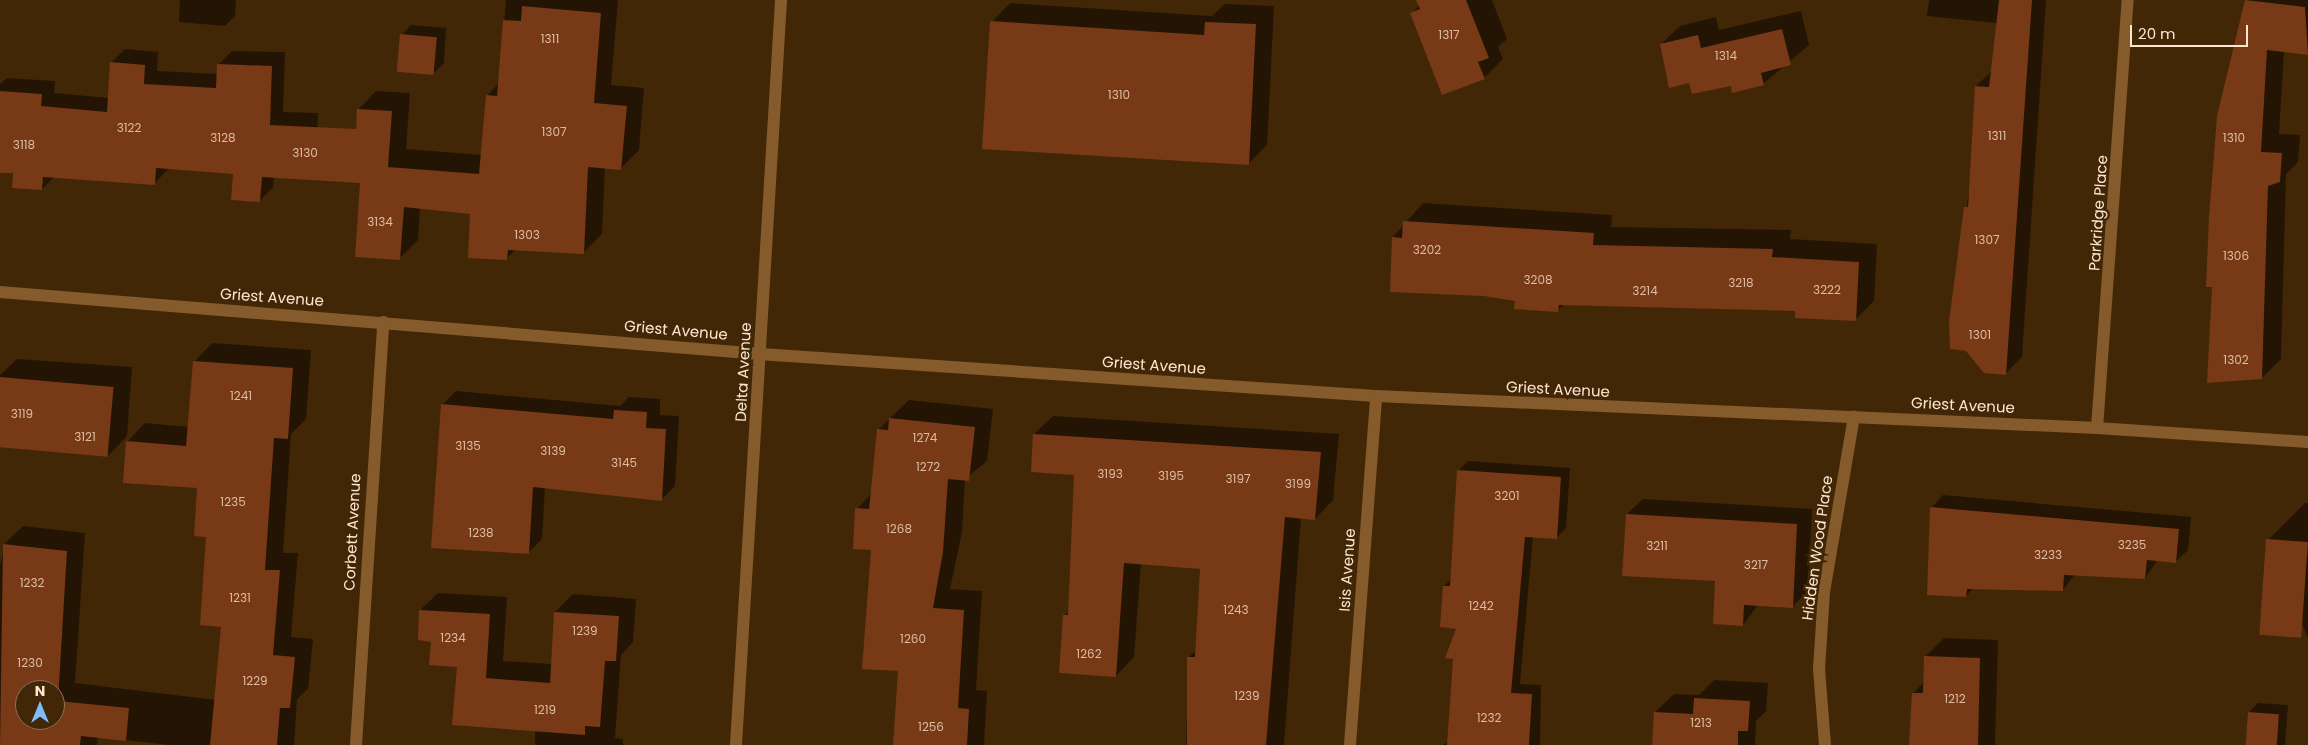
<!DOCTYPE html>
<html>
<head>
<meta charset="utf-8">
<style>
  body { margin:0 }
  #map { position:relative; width:2308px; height:745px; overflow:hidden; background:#422707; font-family:Poppins,sans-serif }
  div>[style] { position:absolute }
  .shadow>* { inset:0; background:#0007 }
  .building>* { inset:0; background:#783916; transform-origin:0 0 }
  .minor>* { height:12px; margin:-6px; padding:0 6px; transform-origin:6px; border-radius:6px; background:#865b2b }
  span { translate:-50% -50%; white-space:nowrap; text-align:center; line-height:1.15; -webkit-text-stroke:5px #422707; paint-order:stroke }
  .number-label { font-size:12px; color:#dcbca2 }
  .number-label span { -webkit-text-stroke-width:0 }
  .street-label { font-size:15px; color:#fee7d0 }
  .north { position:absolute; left:15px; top:680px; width:50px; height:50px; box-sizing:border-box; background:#422707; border:1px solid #8d7457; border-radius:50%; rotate:0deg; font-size:14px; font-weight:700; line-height:20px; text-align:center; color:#fee7d0 }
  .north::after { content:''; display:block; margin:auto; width:18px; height:22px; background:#7cbef9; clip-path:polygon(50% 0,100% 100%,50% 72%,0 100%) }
  .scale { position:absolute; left:2130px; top:25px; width:118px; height:22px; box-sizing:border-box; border:2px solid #fee7d0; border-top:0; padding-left:6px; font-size:15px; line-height:18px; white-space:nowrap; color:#fee7d0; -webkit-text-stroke:4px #422707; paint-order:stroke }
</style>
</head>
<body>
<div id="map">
  <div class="shadow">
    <i style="clip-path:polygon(180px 0,236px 0,235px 16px,225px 26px,179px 22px)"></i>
    <i style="clip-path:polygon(506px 0,618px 0,611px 85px,644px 88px,639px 150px,621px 168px,605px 167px,602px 234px,583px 253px,516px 249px,506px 259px,472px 212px,420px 208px,418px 240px,400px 258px,361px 182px,351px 182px,358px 110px,376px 91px,410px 93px,406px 149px,482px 155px,487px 96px,499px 83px)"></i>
    <i style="clip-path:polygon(1418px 0,1492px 0,1507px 39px,1498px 47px,1503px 59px,1484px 78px,1412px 13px,1420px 5px)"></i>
    <i style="clip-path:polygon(1929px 0,2046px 0,2022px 357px,2006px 373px,1950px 322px,1971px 177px,1976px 86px,1992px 71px,1997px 23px,1927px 16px)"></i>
    <i style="clip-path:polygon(2246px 0,2308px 0,2308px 54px,2284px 51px,2279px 134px,2300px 135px,2298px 162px,2286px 174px,2281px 359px,2262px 378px,2213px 286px,2219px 117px)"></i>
    <i style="clip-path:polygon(1010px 3px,1212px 16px,1225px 4px,1274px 6px,1267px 145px,1248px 164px,992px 22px)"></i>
    <i style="clip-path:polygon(1801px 11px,1809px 45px,1763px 84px,1690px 82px,1661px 44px,1680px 26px,1716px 17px,1719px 30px)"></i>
    <i style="clip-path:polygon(411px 25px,446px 28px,444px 63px,434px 73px,402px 35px)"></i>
    <i style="clip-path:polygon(125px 49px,158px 52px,157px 71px,218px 74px,218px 65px,232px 51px,285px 52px,283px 112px,318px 113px,316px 165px,274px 177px,273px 187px,260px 201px,234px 173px,169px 168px,155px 183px,54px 177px,42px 189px,15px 172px,0 172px,0 84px,7px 78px,55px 81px,54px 93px,109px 98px,111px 63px)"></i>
    <i style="clip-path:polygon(1423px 203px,1612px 215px,1611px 227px,1791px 230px,1790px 239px,1877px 244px,1874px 301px,1855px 320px,1796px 310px,1564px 304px,1557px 311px,1516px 300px,1393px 237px)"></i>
    <i style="clip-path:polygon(evenodd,212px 343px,311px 350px,306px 419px,291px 434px,283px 553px,298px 553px,291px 637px,313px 639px,308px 689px,297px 699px,294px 745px,170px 745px,98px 737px,97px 745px,0 745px,0 566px,4px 544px,23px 526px,85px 533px,75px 683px,216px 700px,223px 626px,198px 487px,127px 442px,145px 423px,189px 427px,194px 362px,212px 343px,25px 690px,55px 690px,55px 720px,25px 720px,25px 690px)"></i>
    <i style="clip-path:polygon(17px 359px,132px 367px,127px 436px,109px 455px,0 445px,0 375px)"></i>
    <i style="clip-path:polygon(456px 391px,620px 406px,629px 397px,660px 399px,660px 415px,679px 416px,675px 486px,661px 500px,545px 487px,542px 539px,528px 553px,442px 405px)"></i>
    <i style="clip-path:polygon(909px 400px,993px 409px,987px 461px,965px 479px,962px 532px,950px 589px,982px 591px,976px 690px,987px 691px,984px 745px,894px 745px,899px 670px,872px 549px,857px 509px,872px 493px,878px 430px)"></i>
    <i style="clip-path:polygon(1053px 416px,1339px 434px,1333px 500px,1315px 519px,1301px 517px,1284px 745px,1186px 745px,1189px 657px,1197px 650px,1201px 568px,1141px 563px,1134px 657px,1116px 676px,1064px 616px,1070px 610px,1076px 474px,1034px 434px)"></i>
    <i style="clip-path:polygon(1468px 461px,1570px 468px,1566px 528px,1556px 538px,1533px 536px,1520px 684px,1541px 685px,1540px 745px,1443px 745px,1448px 742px,1458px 628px,1444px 586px,1451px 579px,1458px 471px)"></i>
    <i style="clip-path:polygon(1943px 495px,2191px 517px,2188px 550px,2175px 562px,2158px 560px,2145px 578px,2075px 574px,2063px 590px,1974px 587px,1966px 596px,1931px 508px)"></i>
    <i style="clip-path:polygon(1643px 499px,1812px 509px,1808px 591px,1793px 606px,1758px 605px,1743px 625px,1716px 580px,1627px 514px)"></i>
    <i style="clip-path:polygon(2305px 503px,2308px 503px,2308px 638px,2268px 540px)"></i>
    <i style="clip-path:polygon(438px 593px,507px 597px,503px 661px,552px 664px,555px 612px,573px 594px,636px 599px,633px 642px,621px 655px,615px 738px,623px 739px,623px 745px,535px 745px,535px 731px,432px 641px,420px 610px)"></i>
    <i style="clip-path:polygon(1944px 638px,1998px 640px,1995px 745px,1911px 745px,1913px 693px,1924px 682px,1925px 657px)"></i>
    <i style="clip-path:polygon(1714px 680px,1768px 683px,1766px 711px,1756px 721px,1755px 745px,1653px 745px,1655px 712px,1674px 694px,1699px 695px)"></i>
    <i style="clip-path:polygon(2258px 703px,2288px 705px,2285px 745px,2246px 745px,2249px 712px)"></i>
  </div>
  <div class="building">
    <i style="clip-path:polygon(1416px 0,1466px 0,1489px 58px,1478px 62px,1485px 79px,1442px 95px,1410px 13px,1420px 9px)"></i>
    <i style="clip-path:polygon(1999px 0,2032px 0,2006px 375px,1984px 373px,1966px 351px,1950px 349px,1949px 322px,1964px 207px,1968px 207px,1975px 86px,1989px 87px)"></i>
    <i style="clip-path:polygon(2245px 0,2305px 7px,2308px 55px,2267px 50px,2261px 152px,2282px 153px,2280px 182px,2268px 186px,2262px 379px,2207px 383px,2212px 287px,2206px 287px,2209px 217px,2217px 116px)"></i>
    <i style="clip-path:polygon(522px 6px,601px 13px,594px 103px,627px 106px,621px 170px,588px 167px,584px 254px,508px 250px,507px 260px,468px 258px,470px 214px,404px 207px,400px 260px,355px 257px,360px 183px,262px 177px,260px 202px,231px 200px,233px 174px,156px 168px,155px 185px,43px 177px,42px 190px,12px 188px,13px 173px,0 173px,0 91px,42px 94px,41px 106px,107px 112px,110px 62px,145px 65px,144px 84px,216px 88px,217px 64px,272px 66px,270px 125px,356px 129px,357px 109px,392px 111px,388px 167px,479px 174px,486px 95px,497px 96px,503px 20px,521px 21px)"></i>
    <i style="clip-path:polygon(990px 21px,1204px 35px,1205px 22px,1256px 24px,1249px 165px,982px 149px)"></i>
    <i style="clip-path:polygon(1782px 29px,1791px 65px,1761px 73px,1764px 85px,1732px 93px,1731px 86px,1692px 94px,1689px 83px,1669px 88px,1660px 44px,1698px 35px,1701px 48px)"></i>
    <i style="left:400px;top:34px;width:37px;height:38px;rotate:5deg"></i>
    <i style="clip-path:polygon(1403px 221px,1594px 233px,1593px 245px,1773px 249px,1772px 257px,1859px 262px,1856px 321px,1795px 318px,1795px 311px,1559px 305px,1558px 312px,1514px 309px,1515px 301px,1484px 296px,1390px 292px,1392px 237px,1402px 238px)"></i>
    <i style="clip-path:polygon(193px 361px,293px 368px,288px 439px,274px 438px,265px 570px,280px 570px,273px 655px,295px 657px,290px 708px,280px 708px,277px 745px,210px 745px,221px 627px,200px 625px,206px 537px,194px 536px,197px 488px,123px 483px,126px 441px,186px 446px)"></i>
    <i style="left:0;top:377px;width:114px;height:70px;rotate:5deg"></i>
    <i style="clip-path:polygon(441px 404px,613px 419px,614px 410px,647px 412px,646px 428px,666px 429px,662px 501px,533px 487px,529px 554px,431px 548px)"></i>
    <i style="clip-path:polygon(889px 418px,975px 427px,969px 481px,948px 479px,943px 552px,933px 608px,964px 610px,958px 708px,969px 709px,967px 745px,893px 745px,898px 671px,862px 669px,871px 550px,853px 549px,855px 508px,869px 509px,877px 429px,888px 430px)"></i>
    <i style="clip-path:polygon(1033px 434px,1321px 452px,1315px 520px,1285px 517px,1266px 745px,1187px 745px,1187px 657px,1195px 657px,1200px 569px,1124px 563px,1116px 677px,1059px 673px,1063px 615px,1068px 615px,1074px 475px,1031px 472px)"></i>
    <i style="clip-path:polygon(1457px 470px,1561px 477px,1557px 539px,1525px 537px,1511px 693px,1532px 694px,1529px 745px,1447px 745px,1453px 659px,1445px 658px,1456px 629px,1440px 627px,1443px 586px,1450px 586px)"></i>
    <i style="clip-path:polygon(1930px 507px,2179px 529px,2176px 563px,2147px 560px,2145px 579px,2064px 575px,2063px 591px,1967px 589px,1966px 597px,1927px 595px)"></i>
    <i style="clip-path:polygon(1626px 514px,1797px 524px,1793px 608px,1744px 605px,1743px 626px,1713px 624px,1715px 581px,1622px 576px)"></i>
    <i style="left:2266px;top:539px;width:42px;height:96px;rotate:4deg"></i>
    <i style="clip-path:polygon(evenodd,3px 544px,67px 551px,58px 701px,129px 708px,126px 741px,81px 736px,80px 745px,0 745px,3px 544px,25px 690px,55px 690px,55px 720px,25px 720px,25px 690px)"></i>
    <i style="clip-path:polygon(419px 610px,490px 614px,486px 678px,550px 683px,554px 612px,619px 616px,616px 661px,605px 661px,600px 727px,585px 726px,585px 735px,452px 725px,457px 667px,429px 665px,431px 642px,418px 640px)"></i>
    <i style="clip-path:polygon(1924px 656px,1980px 658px,1978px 745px,1909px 745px,1912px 693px,1923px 693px)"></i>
    <i style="clip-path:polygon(1694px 698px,1750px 701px,1748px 731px,1738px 731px,1738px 745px,1652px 745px,1654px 712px,1693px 714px)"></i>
    <i style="left:2248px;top:712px;width:31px;height:33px;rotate:4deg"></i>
  </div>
  <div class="minor">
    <i style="left:0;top:292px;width:763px;rotate:4.66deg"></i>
    <i style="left:760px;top:354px;width:617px;rotate:3.9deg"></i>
    <i style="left:1376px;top:396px;width:722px;rotate:2.54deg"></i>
    <i style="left:2097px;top:428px;width:211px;rotate:3.8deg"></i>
    <i style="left:2097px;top:428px;width:429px;rotate:-85.9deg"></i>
    <i style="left:356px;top:745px;width:424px;rotate:-86.3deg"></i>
    <i style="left:736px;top:745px;width:746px;rotate:-86.54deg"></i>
    <i style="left:1350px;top:745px;width:350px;rotate:-85.7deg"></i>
    <i style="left:1825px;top:745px;width:76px;rotate:-94.5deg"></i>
    <i style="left:1819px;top:669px;width:77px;rotate:-86.3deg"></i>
    <i style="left:1824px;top:592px;width:178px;rotate:-80.3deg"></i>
  </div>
  <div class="number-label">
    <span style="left:1449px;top:35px">1317</span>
    <span style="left:550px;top:39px">1311</span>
    <span style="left:1726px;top:56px">1314</span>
    <span style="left:1119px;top:95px">1310</span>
    <span style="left:129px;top:128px">3122</span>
    <span style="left:554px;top:132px">1307</span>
    <span style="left:1997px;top:136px">1311</span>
    <span style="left:223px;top:138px">3128</span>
    <span style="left:2234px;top:138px">1310</span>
    <span style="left:24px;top:145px">3118</span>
    <span style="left:305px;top:153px">3130</span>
    <span style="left:380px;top:222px">3134</span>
    <span style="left:527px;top:235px">1303</span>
    <span style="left:1987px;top:240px">1307</span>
    <span style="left:1427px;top:250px">3202</span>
    <span style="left:2236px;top:256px">1306</span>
    <span style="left:1538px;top:280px">3208</span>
    <span style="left:1741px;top:283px">3218</span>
    <span style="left:1827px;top:290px">3222</span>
    <span style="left:1645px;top:291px">3214</span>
    <span style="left:1980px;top:335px">1301</span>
    <span style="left:2236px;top:360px">1302</span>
    <span style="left:241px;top:396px">1241</span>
    <span style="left:22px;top:414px">3119</span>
    <span style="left:85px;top:437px">3121</span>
    <span style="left:925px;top:438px">1274</span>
    <span style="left:468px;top:446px">3135</span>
    <span style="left:553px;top:451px">3139</span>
    <span style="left:624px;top:463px">3145</span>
    <span style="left:928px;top:467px">1272</span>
    <span style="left:1110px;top:474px">3193</span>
    <span style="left:1171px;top:476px">3195</span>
    <span style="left:1238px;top:479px">3197</span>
    <span style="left:1298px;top:484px">3199</span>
    <span style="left:1507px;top:496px">3201</span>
    <span style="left:233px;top:502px">1235</span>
    <span style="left:899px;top:529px">1268</span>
    <span style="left:481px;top:533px">1238</span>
    <span style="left:2132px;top:545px">3235</span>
    <span style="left:1657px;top:546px">3211</span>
    <span style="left:2048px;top:555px">3233</span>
    <span style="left:1756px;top:565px">3217</span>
    <span style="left:32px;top:583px">1232</span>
    <span style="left:240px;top:598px">1231</span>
    <span style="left:1481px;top:606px">1242</span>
    <span style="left:1236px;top:610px">1243</span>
    <span style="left:585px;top:631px">1239</span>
    <span style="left:453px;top:638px">1234</span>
    <span style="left:913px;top:639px">1260</span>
    <span style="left:1089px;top:654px">1262</span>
    <span style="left:30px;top:663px">1230</span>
    <span style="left:255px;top:681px">1229</span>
    <span style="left:1247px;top:696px">1239</span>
    <span style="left:1955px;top:699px">1212</span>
    <span style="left:545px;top:710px">1219</span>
    <span style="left:1489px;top:718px">1232</span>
    <span style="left:1701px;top:723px">1213</span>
    <span style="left:931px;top:727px">1256</span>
  </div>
  <div class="street-label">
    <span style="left:2098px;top:213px;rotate:-86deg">Parkridge Place</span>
    <span style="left:272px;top:297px;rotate:4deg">Griest Avenue</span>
    <span style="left:676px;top:330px;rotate:5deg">Griest Avenue</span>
    <span style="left:1154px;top:365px;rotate:4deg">Griest Avenue</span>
    <span style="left:743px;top:372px;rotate:-87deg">Delta Avenue</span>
    <span style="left:1558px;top:389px;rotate:3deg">Griest Avenue</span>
    <span style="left:1963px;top:405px;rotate:3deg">Griest Avenue</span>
    <span style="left:352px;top:532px;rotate:-87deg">Corbett Avenue</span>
    <span style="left:1817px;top:548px;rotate:-82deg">Hidden Wood Place</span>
    <span style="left:1347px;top:570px;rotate:-86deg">Isis Avenue</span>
  </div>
  <div class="north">N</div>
  <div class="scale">20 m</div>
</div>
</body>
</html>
